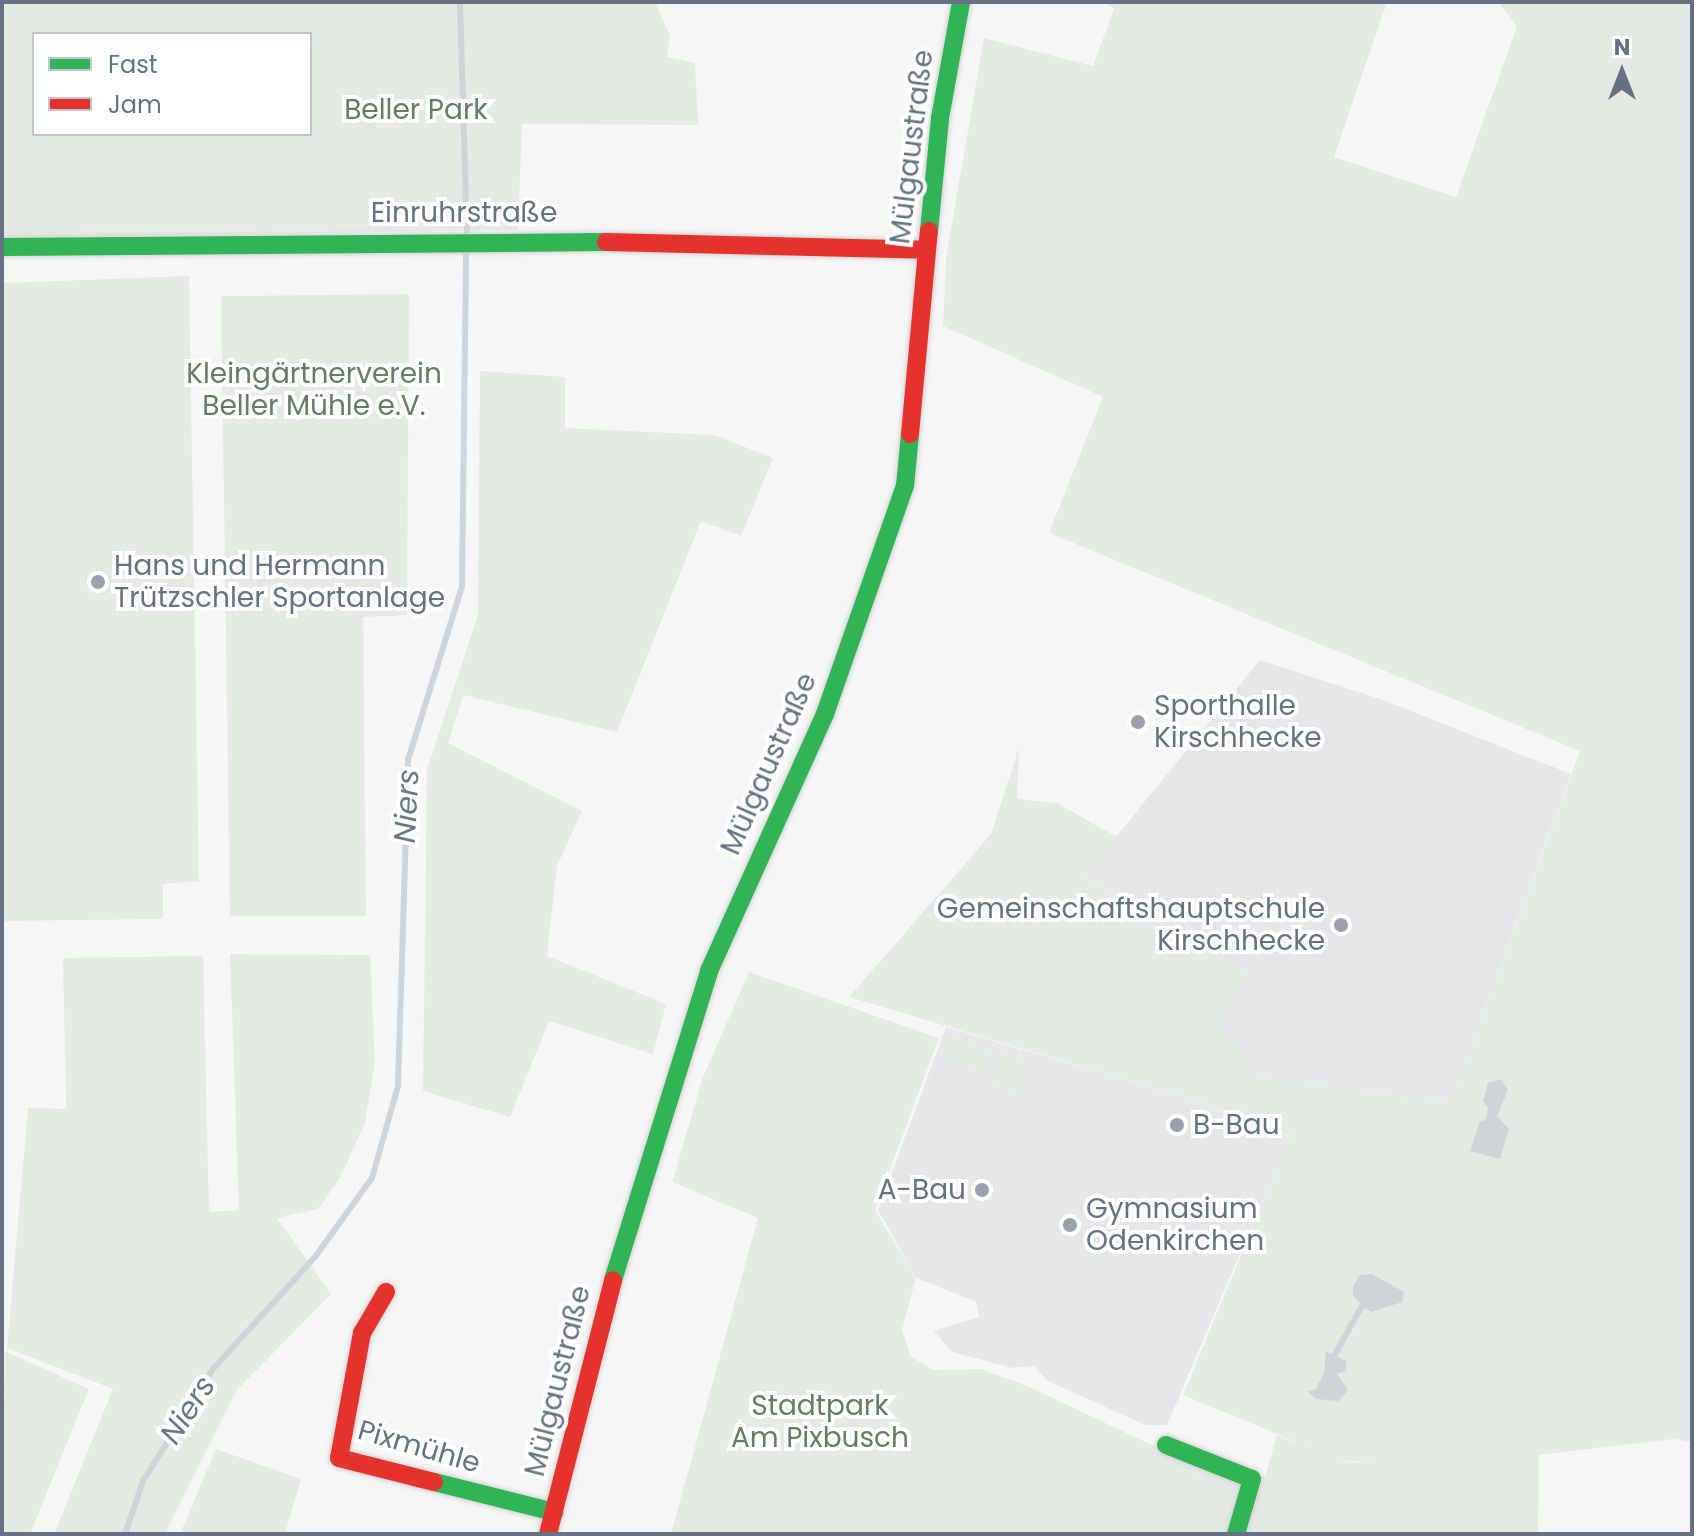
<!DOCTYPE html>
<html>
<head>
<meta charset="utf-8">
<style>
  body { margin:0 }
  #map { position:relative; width:1694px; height:1536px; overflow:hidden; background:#f6f6f6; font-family:Poppins,sans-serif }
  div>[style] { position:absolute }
  .built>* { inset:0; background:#e6e6e8 }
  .green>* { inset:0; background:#e5e9e4; transform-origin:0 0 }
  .water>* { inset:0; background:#d0d4d9 }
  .stream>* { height:6px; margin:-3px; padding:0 3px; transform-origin:3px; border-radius:3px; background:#d0d4d9 }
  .roads { filter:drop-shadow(0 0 2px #d2d2d4) drop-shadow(0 0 2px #d2d2d4) }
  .fast>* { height:18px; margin:-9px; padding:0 9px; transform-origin:9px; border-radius:9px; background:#30b455 }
  .jam>* { height:18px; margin:-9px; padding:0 9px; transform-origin:9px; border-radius:9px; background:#e5322d }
  .dots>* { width:22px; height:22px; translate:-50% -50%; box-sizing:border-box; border:4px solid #fff; border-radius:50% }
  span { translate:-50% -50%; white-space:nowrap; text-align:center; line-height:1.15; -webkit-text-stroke:8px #fff; paint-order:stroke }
  .park-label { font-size:28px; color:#667c67 }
  .street-label { font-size:28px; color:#687184 }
  .poi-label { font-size:28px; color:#687184 }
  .left { translate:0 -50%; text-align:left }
  .right { translate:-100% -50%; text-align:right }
  .water-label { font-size:30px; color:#697887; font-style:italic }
  .frame { position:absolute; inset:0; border:4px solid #687184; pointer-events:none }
  .legend { position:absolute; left:32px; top:32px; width:280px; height:104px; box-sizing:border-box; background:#fff; border:2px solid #c3c6ce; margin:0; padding:10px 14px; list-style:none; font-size:24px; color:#687184 }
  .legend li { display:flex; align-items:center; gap:16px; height:40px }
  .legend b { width:40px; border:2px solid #c3c6ce }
  .north { position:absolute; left:1582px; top:32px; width:80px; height:80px; -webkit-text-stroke:6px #fff; paint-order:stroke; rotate:0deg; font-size:22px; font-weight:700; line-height:32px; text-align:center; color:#687184 }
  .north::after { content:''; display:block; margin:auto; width:28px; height:36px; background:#687184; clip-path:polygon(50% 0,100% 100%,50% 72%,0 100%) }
</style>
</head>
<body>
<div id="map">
  <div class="built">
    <i style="clip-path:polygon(1260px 660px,1380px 699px,1571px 774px,1450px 1103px,1257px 1077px,1218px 1023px,1249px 975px,1085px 875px)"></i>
    <i style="clip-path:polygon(946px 1027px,1180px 1096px,1290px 1137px,1167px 1425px,1145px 1425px,1048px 1381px,1034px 1366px,1013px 1368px,952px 1352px,934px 1331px,979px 1317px,976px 1302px,916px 1278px,878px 1210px)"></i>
  </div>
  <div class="green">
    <i style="clip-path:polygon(evenodd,2px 2px,655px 2px,670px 36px,667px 57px,695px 63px,698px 125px,522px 124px,518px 230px,2px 238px,2px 2px,34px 34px,310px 34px,310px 134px,34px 134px,34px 34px)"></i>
    <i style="clip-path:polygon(1103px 2px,1387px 2px,1334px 157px,1456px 197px,1517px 26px,1498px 2px,1692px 2px,1692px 1442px,1673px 1439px,1539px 1455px,1538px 1534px,671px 1534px,758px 1218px,672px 1182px,703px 1077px,749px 972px,939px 1038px,875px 1210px,916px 1278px,902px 1330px,911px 1357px,933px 1370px,981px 1369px,1025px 1385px,1190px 1463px,1265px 1477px,1277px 1435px,1350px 1463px,1375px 1459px,1350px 1462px,1328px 1455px,1183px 1395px,1290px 1136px,1180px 1096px,849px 997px,991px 834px,1019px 747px,1017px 799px,1057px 803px,1117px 837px,1086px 876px,1250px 975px,1218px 1023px,1257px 1076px,1450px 1103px,1580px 751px,1049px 533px,1103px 397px,943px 326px,946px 258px,984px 38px,1093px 66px,1114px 9px)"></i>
    <i style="clip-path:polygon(189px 276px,199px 881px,163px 884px,163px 919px,2px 921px,2px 283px)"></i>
    <i style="clip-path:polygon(409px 294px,407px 615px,363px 617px,366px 916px,230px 916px,221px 296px)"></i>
    <i style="clip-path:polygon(480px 371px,565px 377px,565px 428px,715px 435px,773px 458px,741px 536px,701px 521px,617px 732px,463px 695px,448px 743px,582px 811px,557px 866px,547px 956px,666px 1004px,653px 1054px,549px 1021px,510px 1117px,423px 1091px,427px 770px,478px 615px)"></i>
    <i style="clip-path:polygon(230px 954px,370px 955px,375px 1062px,365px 1123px,340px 1178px,318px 1209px,277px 1218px,331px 1294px,237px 1390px,165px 1534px,54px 1534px,113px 1389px,7px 1348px,28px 1108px,66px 1109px,63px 958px,203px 956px,209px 1212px,239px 1210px)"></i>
    <i style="left:950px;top:1034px;width:47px;height:23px;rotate:23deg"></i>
    <i style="left:1001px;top:1052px;width:32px;height:33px;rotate:22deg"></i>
    <i style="clip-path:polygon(5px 1351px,89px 1389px,30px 1534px,2px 1534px)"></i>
    <i style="clip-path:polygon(216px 1449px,301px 1479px,285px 1534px,180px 1534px)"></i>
  </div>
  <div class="water">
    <i style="clip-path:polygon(1501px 1079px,1508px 1090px,1497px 1116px,1509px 1129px,1500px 1159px,1470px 1151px,1480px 1121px,1486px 1120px,1488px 1108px,1483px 1101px,1488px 1083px)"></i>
    <i style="clip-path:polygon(1372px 1274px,1404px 1292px,1402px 1302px,1371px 1312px,1362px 1306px,1353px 1295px,1353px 1286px,1360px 1275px)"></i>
    <i style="clip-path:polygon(1326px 1351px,1346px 1361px,1346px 1371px,1337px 1374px,1348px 1390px,1339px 1401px,1316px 1399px,1307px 1391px,1315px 1390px,1324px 1373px)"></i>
  </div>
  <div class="stream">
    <i style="left:460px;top:2px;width:230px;rotate:88.3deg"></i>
    <i style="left:1335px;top:1354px;width:55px;rotate:-60.6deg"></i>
    <i style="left:125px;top:1534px;width:56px;rotate:-71.2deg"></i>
    <i style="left:143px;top:1481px;width:132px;rotate:-58deg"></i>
    <i style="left:213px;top:1369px;width:151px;rotate:-47.7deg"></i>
    <i style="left:315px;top:1257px;width:97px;rotate:-54.2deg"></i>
    <i style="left:372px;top:1178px;width:96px;rotate:-74.2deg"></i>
    <i style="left:398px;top:1086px;width:326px;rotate:-88.2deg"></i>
    <i style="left:408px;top:760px;width:181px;rotate:-72.7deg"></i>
    <i style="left:462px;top:587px;width:336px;rotate:-89.3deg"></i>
  </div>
  <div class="roads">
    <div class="fast">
      <i style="left:929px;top:231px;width:114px;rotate:-84.4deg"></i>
      <i style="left:940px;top:118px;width:118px;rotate:-79.7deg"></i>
      <i style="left:2px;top:247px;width:604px;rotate:-0.47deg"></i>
      <i style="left:613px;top:1280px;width:324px;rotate:-72.7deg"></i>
      <i style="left:709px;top:971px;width:282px;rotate:-65.7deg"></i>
      <i style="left:825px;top:714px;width:242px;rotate:-70.7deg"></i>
      <i style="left:905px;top:486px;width:52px;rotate:-84.5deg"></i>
      <i style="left:1166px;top:1445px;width:92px;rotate:21.6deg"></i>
      <i style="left:1252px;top:1479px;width:57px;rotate:106.2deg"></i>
      <i style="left:434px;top:1482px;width:124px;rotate:14deg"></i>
    </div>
    <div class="jam">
      <i style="left:606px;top:242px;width:320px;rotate:1.4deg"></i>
      <i style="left:910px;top:434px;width:204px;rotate:-84.7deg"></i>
      <i style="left:386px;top:1292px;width:48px;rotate:120.3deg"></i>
      <i style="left:362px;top:1333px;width:127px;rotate:100.4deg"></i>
      <i style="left:339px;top:1458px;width:98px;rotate:14.2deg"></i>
      <i style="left:548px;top:1534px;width:262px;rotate:-75.6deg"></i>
    </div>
  </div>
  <div class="dots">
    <i style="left:98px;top:582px;background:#9aa0ac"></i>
    <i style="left:1138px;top:722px;background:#9aa0ac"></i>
    <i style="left:1341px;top:925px;background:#9aa0ac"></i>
    <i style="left:1177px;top:1125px;background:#9aa0ac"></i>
    <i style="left:982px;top:1190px;background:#9aa0ac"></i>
    <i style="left:1070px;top:1225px;background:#9aa0ac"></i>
  </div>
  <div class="park-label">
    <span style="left:416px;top:110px">Beller Park</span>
    <span style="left:314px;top:390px">Kleingärtnerverein<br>Beller Mühle e.V.</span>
    <span style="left:820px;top:1422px">Stadtpark<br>Am Pixbusch</span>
  </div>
  <div class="street-label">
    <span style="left:912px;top:147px;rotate:-83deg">Mülgaustraße</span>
    <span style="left:464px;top:213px">Einruhrstraße</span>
    <span style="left:769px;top:764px;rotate:-66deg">Mülgaustraße</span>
    <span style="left:558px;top:1381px;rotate:-76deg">Mülgaustraße</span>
    <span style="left:419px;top:1447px;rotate:16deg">Pixmühle</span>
  </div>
  <div class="poi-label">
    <span class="left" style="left:114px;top:582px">Hans und Hermann<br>Trützschler Sportanlage</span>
    <span class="left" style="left:1154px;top:722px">Sporthalle<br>Kirschhecke</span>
    <span class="right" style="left:1325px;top:925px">Gemeinschaftshauptschule<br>Kirschhecke</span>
    <span class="left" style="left:1193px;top:1125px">B-Bau</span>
    <span class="right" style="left:966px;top:1190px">A-Bau</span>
    <span class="left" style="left:1086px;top:1225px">Gymnasium<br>Odenkirchen</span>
  </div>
  <div class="water-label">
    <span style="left:407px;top:806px;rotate:-87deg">Niers</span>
    <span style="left:188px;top:1410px;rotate:-57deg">Niers</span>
  </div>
  <div class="frame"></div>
  <ul class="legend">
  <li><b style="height:10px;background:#30b455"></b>Fast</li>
  <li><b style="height:10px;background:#e5322d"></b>Jam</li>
  </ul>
  <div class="north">N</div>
</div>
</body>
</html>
